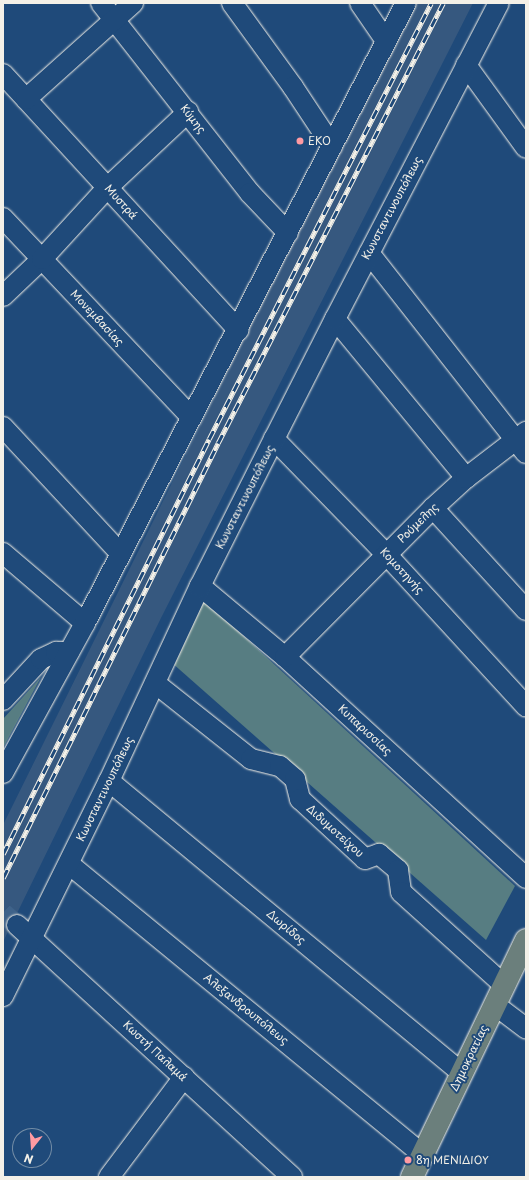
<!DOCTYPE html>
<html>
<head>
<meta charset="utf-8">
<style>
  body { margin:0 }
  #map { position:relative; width:529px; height:1180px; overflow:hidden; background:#1f4a7a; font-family:"Playpen Sans",sans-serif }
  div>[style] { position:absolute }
  .built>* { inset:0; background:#36587f }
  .green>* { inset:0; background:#577d82 }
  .minor-tunnel>* { height:20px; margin-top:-10px; transform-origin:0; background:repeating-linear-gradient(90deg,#3f638a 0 20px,transparent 0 30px) }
  .roads { filter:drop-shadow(0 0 1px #f4f1e8) drop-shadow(0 0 1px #f4f1e8) }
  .minor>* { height:20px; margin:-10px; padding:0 10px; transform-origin:10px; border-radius:10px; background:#1f4a7a }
  .major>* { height:22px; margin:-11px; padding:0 11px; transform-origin:11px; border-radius:11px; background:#6b7f7c }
  .rail>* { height:4.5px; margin-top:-2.25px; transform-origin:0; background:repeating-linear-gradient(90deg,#1f4a7a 0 9px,#f4f1e8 0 18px); box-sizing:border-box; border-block:1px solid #f4f1e8 }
  .dots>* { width:11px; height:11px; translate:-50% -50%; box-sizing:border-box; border:2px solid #1f4a7a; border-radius:50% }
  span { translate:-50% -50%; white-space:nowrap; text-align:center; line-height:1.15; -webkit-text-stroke:4px #1f4a7a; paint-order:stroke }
  .street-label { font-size:11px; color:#f4f1e8 }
  .poi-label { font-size:11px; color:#f4f1e8 }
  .left { translate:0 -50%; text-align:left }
  .frame { position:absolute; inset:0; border:4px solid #f4f1e8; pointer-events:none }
  .north { position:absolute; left:12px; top:1128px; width:40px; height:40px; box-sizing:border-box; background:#1f4a7a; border:1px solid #748da6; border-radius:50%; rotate:197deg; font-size:11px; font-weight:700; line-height:16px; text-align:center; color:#f4f1e8 }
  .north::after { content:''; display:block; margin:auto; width:14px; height:18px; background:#ff9aa2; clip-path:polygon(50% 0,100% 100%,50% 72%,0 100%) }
</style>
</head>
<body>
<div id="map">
  <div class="built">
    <i style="clip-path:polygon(413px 3px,473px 3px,161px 618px,3px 942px,3px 825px,257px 311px)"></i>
  </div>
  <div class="green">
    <i style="clip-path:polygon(201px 597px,515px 886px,486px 940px,171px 662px)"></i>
    <i style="clip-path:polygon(41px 677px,3px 748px,3px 719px)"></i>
  </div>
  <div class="minor-tunnel">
    <i style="left:3px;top:913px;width:18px;rotate:41deg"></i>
  </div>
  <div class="roads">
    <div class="minor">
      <i style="left:101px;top:3px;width:241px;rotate:51.9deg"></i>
      <i style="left:250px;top:193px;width:55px;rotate:46.5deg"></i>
      <i style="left:232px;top:3px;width:104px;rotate:54deg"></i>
      <i style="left:293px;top:87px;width:71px;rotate:56.5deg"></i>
      <i style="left:360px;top:3px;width:46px;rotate:55.6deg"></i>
      <i style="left:466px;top:65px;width:102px;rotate:54.1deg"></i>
      <i style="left:3px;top:74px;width:348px;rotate:47.4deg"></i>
      <i style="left:26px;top:99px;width:144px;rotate:-41.9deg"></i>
      <i style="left:3px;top:218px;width:274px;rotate:46.6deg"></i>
      <i style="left:369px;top:253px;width:254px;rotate:51.9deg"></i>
      <i style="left:3px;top:296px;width:54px;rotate:-43.5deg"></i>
      <i style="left:42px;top:259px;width:98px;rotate:-47.5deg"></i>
      <i style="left:108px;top:187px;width:110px;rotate:-43.2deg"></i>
      <i style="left:335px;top:319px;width:206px;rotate:50.5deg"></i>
      <i style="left:3px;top:427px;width:172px;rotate:47.1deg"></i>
      <i style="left:274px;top:439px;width:161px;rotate:45.8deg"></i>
      <i style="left:386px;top:554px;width:207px;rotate:47.4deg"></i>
      <i style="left:433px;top:508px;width:138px;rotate:47.6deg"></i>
      <i style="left:3px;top:553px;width:108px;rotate:40.5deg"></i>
      <i style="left:200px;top:586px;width:111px;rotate:39.9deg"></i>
      <i style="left:285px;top:657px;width:327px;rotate:42.5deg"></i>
      <i style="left:285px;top:657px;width:210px;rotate:-45.2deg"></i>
      <i style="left:433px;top:508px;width:45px;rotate:-42.3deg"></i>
      <i style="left:466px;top:478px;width:76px;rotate:-37.5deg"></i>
      <i style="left:155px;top:683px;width:122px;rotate:38.4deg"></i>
      <i style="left:251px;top:759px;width:30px;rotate:14deg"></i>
      <i style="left:280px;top:766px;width:20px;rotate:41deg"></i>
      <i style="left:295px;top:779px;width:21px;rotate:76deg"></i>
      <i style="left:300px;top:799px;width:88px;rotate:42.7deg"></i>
      <i style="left:365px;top:859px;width:15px;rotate:-20deg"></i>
      <i style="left:379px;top:854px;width:25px;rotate:40deg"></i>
      <i style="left:398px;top:870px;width:22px;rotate:82deg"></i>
      <i style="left:401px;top:892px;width:139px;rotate:42.1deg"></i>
      <i style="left:3px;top:700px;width:56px;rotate:-47.2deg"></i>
      <i style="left:41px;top:659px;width:17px;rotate:-25deg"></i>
      <i style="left:56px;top:652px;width:13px"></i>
      <i style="left:3px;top:773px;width:171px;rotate:-61.3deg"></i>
      <i style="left:85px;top:623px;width:698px;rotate:-62.63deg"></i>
      <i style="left:109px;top:781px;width:458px;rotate:39.6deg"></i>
      <i style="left:69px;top:864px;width:458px;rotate:39.4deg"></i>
      <i style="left:17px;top:925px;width:373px;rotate:42.5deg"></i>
      <i style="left:3px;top:996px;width:240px;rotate:-63.8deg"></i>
      <i style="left:109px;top:781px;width:215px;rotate:-65deg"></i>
      <i style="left:200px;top:586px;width:165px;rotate:-63.3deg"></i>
      <i style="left:274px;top:439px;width:135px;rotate:-63.1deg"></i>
      <i style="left:335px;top:319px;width:356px;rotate:-62.6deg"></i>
      <i style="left:495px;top:1005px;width:39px;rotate:37deg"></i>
      <i style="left:109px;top:1177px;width:125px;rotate:-53.1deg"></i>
    </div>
    <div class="major">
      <i style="left:412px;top:1177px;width:263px;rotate:-64.3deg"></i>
    </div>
  </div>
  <div class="rail">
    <i style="left:3px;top:854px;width:463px;rotate:-63.6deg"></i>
    <i style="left:209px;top:439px;width:489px;rotate:-63deg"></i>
    <i style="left:3px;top:878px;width:485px;rotate:-63.7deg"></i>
    <i style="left:218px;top:443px;width:494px;rotate:-62.9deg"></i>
  </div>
  <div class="dots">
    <i style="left:300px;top:141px;background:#ff9aa2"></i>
    <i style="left:408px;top:1160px;background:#ff9aa2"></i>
  </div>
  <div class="street-label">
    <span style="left:193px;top:119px;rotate:52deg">Κύμης</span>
    <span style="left:121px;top:202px;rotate:48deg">Μυστρά</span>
    <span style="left:392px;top:208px;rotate:-62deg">Κωνσταντινουπόλεως</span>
    <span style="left:97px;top:318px;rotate:47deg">Μονεμβασίας</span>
    <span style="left:245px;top:497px;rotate:-63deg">Κωνσταντινουπόλεως</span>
    <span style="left:418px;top:523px;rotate:-44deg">Ρούμελης</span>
    <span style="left:402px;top:571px;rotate:47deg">Κομοτηνής</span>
    <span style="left:365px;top:730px;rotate:43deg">Κυπαρισσίας</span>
    <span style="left:105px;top:789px;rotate:-64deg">Κωνσταντινουπόλεως</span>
    <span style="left:335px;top:831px;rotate:42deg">Διδυμοτείχου</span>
    <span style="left:286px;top:927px;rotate:40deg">Δωρίδος</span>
    <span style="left:246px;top:1009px;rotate:39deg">Αλεξανδρουπόλεως</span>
    <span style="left:155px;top:1051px;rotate:43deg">Κωστή Παλαμά</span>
    <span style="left:469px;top:1058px;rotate:-64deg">Δημοκρατίας</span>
  </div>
  <div class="poi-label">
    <span class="left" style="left:308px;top:141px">EKO</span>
    <span class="left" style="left:416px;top:1160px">8η ΜΕΝΙΔΙΟΥ</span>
  </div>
  <div class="frame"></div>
  <div class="north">N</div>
</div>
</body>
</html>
